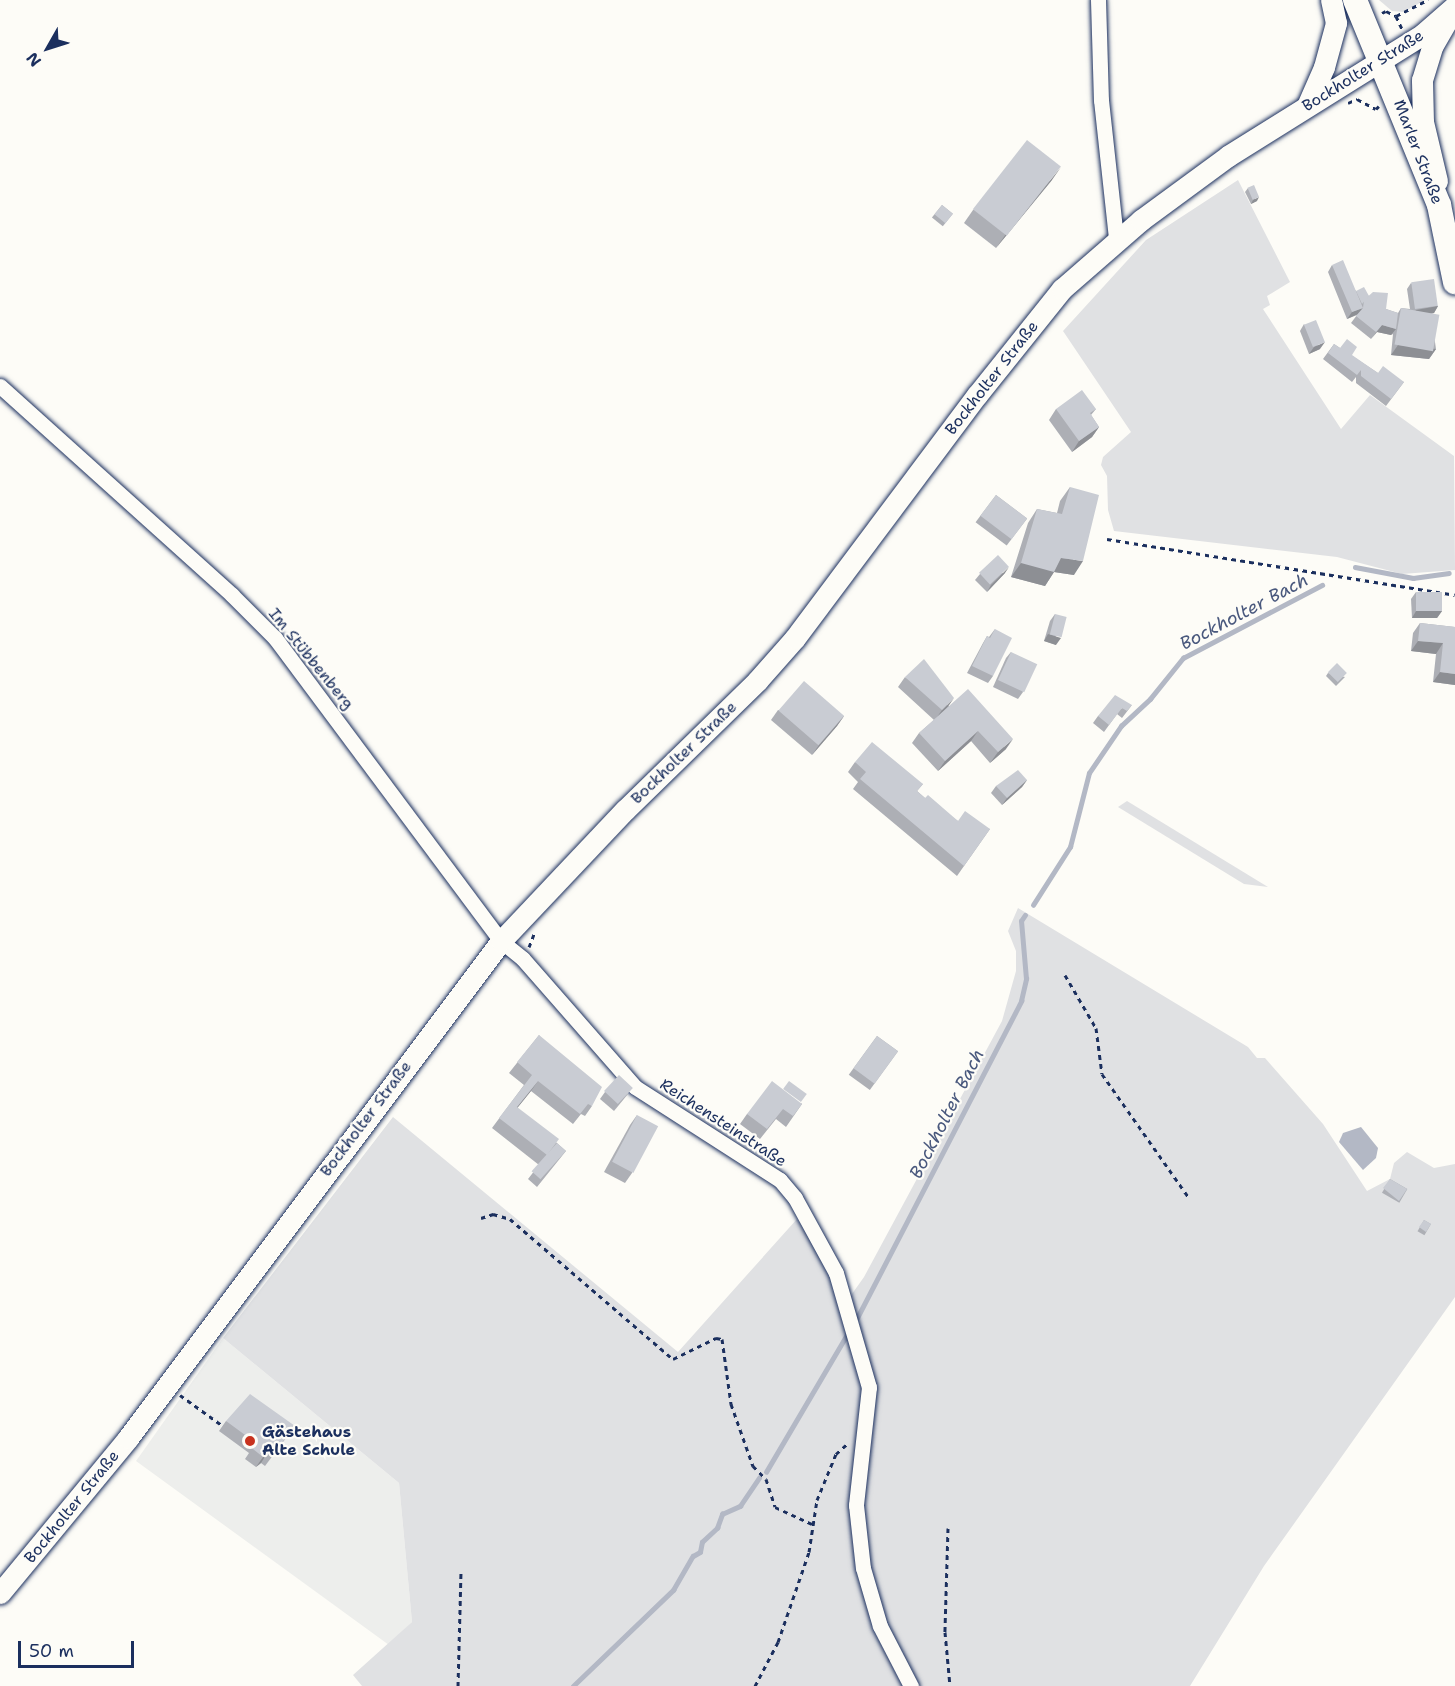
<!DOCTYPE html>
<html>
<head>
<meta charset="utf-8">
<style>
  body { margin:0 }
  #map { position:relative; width:1455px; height:1686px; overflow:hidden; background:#fdfcf7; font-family:"Shantell Sans",sans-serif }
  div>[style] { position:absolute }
  .built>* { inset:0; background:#edeeec }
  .green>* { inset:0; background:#e0e1e3 }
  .water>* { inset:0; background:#b3b8c5 }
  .stream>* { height:4.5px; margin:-2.25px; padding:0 2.25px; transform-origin:2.25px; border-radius:2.25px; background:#b3b8c5 }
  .path>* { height:3px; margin-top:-1.5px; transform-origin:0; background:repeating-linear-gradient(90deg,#1b2f5e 0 4.5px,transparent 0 9px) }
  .roads { filter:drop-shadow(0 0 2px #1b2f5e) drop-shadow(0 0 2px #1b2f5e) }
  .street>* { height:15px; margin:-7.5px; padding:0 7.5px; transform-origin:7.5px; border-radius:7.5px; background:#fdfcf7 }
  .secondary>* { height:21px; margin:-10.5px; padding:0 10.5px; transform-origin:10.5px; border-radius:10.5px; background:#fdfcf7 }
  .primary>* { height:24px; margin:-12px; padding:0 12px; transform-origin:12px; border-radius:12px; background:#fdfcf7 }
  .wall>* { inset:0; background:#adafb5; transform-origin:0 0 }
  .shaded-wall>* { inset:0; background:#8d8f94 }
  .building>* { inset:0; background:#c9ccd3; transform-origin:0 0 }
  .dots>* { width:16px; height:16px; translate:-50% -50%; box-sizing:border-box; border:3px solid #fdfcf7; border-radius:50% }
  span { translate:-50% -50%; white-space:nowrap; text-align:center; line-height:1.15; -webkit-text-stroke:4.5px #fdfcf7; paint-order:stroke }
  .street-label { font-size:16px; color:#1b2f5e }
  .poi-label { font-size:16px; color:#1b2f5e; font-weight:700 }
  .left { translate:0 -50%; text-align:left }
  .water-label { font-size:18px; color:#49587d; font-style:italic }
  .north { position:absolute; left:18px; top:18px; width:60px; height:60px; -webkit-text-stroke:4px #fdfcf7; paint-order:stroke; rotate:231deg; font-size:16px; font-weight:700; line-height:24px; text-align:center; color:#1b2f5e }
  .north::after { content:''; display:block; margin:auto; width:21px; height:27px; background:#1b2f5e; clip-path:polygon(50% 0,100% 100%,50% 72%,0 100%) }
  .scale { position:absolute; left:18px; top:1641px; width:116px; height:27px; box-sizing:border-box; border:3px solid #1b2f5e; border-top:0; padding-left:8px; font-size:18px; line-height:21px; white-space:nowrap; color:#1b2f5e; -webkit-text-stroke:4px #fdfcf7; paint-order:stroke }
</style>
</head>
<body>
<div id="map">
  <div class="built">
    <i style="clip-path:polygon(223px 1338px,399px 1483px,412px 1622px,389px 1645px,136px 1461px)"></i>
  </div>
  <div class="green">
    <i style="clip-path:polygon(1379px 0,1425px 0,1404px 12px,1392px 11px)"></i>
    <i style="clip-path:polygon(1238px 180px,1290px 282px,1267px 296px,1270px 305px,1263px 309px,1341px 429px,1370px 395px,1454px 456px,1455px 570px,1402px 574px,1337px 557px,1114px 531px,1108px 510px,1107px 476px,1101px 465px,1103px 457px,1131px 432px,1063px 331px,1146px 240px)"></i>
    <i style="clip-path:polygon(1127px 801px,1268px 887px,1244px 884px,1118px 807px)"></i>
    <i style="clip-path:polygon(1018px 908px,1248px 1047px,1257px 1058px,1265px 1058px,1323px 1124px,1367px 1191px,1390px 1179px,1394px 1163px,1407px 1152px,1434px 1168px,1455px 1164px,1455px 1297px,1264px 1566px,1190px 1686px,362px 1686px,353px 1675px,412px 1622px,399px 1483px,223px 1338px,393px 1117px,678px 1352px,797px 1219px,818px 1249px,842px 1308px,864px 1277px,1002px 1021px,1016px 971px,1016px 951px,1008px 931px)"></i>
  </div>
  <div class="water">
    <i style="clip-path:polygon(1361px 1127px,1378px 1148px,1376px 1158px,1363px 1170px,1339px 1142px,1343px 1133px)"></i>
  </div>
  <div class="stream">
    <i style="left:1355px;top:567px;width:59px;rotate:10.7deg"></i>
    <i style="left:1413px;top:578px;width:36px;rotate:-8deg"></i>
    <i style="left:1033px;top:905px;width:69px;rotate:-57.5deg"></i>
    <i style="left:1070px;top:847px;width:76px;rotate:-75.6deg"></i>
    <i style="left:1089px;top:773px;width:57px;rotate:-55.8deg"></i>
    <i style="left:1121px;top:726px;width:40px;rotate:-43deg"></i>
    <i style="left:1150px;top:699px;width:53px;rotate:-51.2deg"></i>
    <i style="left:1183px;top:658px;width:157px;rotate:-27.7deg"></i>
    <i style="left:857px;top:1318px;width:357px;rotate:-62.6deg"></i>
    <i style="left:1021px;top:1001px;width:23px;rotate:-77deg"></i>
    <i style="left:1026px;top:979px;width:58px;rotate:-94.9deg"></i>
    <i style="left:1021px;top:921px;width:7px;rotate:-56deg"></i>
    <i style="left:766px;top:1472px;width:161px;rotate:-59.5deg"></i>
    <i style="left:573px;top:1686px;width:139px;rotate:-43.8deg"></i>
    <i style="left:673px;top:1590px;width:39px;rotate:-60deg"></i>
    <i style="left:693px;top:1556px;width:8px;rotate:-30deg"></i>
    <i style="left:700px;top:1552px;width:10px;rotate:-79deg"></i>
    <i style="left:702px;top:1542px;width:21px;rotate:-43deg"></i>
    <i style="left:717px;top:1528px;width:15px;rotate:-70deg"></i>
    <i style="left:722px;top:1514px;width:20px;rotate:-24deg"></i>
    <i style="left:740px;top:1506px;width:34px;rotate:-56deg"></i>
  </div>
  <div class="path">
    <i style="left:1382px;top:13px;width:4px;rotate:-27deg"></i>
    <i style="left:1386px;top:11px;width:11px;rotate:27deg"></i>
    <i style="left:1396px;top:16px;width:36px;rotate:-27deg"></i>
    <i style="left:1396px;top:16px;width:14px;rotate:65deg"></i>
    <i style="left:1348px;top:103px;width:10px;rotate:-24deg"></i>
    <i style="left:1357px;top:99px;width:21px;rotate:28deg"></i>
    <i style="left:1376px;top:109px;width:4px;rotate:-45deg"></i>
    <i style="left:1107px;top:539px;width:352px;rotate:9.1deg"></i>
    <i style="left:529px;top:947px;width:14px;rotate:-69deg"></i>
    <i style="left:1065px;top:975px;width:61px;rotate:59.7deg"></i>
    <i style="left:1096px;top:1028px;width:46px;rotate:82.6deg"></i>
    <i style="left:1102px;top:1074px;width:151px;rotate:54.9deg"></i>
    <i style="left:481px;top:1218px;width:13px;rotate:-18deg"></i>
    <i style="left:493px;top:1214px;width:18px;rotate:16deg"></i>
    <i style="left:510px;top:1219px;width:215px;rotate:40.7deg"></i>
    <i style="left:673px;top:1359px;width:48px;rotate:-26deg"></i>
    <i style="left:716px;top:1338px;width:6px;rotate:9deg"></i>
    <i style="left:722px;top:1339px;width:66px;rotate:82.1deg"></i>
    <i style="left:731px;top:1404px;width:66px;rotate:70.5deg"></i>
    <i style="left:753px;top:1466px;width:18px;rotate:45deg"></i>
    <i style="left:766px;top:1479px;width:29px;rotate:72deg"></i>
    <i style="left:775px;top:1507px;width:41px;rotate:24.7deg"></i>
    <i style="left:180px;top:1395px;width:53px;rotate:35.8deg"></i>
    <i style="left:948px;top:1528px;width:104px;rotate:91.7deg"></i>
    <i style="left:945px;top:1632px;width:54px;rotate:84.7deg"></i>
    <i style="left:458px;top:1686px;width:115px;rotate:-88.5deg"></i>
    <i style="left:755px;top:1686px;width:50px;rotate:-62.4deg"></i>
    <i style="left:778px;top:1642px;width:95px;rotate:-71deg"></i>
    <i style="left:809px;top:1552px;width:53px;rotate:-81.3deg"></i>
    <i style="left:817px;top:1500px;width:50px;rotate:-67.6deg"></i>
    <i style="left:836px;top:1454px;width:15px;rotate:-42deg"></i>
  </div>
  <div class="roads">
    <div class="street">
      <i style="left:1098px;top:0;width:100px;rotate:88.3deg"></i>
      <i style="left:1101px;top:100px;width:140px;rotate:83.8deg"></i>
      <i style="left:0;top:386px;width:312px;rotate:42deg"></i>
      <i style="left:232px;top:595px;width:61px;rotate:45deg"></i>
      <i style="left:275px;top:638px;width:378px;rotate:53.3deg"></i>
      <i style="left:501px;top:941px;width:28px;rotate:39deg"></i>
      <i style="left:523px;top:959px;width:170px;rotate:48.8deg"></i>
      <i style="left:635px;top:1087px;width:172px;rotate:32.7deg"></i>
      <i style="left:780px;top:1180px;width:23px;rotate:50deg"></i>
      <i style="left:795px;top:1198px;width:85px;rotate:61.3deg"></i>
      <i style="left:836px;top:1273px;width:119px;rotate:73.9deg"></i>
      <i style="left:869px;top:1387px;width:119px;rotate:96.3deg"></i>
      <i style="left:856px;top:1505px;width:63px;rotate:83.7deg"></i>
      <i style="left:863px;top:1568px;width:60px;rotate:73.7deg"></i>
      <i style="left:880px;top:1626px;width:68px;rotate:62.7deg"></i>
    </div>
    <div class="secondary">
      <i style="left:1307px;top:106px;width:43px;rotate:-66.4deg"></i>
      <i style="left:1324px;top:67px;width:46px;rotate:-74.7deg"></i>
      <i style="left:1336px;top:23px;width:24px;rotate:-102deg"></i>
      <i style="left:1437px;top:181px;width:61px;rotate:-103.3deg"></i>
      <i style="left:1423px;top:122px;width:42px;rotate:-91.4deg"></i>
      <i style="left:1422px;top:80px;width:37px;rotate:-73deg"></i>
      <i style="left:1433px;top:45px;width:28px;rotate:-60deg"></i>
      <i style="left:0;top:1593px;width:201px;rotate:-50.4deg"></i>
      <i style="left:128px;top:1438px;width:621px;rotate:-53.11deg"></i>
      <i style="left:501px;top:941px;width:180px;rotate:-46.6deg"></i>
      <i style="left:625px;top:810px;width:185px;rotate:-44.3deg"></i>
      <i style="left:757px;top:681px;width:57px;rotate:-48.5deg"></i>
      <i style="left:795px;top:638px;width:304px;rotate:-53.2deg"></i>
      <i style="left:977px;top:395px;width:136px;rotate:-51.3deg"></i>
      <i style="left:1062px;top:289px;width:105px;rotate:-41.1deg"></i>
      <i style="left:1141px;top:220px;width:108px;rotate:-36.3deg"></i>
      <i style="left:1228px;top:156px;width:230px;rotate:-32deg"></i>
      <i style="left:1423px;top:34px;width:43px;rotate:-41.2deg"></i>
    </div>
    <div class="primary">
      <i style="left:1355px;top:0;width:222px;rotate:67.7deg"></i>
      <i style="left:1439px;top:205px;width:79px;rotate:78.3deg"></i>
    </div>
  </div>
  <div class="wall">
    <i style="clip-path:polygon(1052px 180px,996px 248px,964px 223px,973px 210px)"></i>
    <i style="clip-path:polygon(1248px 188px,1257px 201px,1251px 204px,1245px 192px)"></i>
    <i style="left:942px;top:205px;width:14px;height:16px;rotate:39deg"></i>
    <i style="clip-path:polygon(1332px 265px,1356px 291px,1369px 296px,1386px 309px,1398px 313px,1401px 308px,1410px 309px,1407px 289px,1411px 283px,1438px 306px,1434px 313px,1431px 314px,1436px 349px,1429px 359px,1391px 355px,1393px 334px,1391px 335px,1377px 332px,1371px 339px,1351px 323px,1357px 315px,1347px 319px,1328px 272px)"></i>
    <i style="clip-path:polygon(1304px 324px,1320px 349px,1309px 354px,1300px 331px)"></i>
    <i style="clip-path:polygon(1334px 344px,1378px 373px,1404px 382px,1386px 406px,1356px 383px,1356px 377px,1352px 382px,1323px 359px)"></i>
    <i style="clip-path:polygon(1056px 409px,1096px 409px,1091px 415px,1099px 427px,1092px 437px,1072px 452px,1049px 420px)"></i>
    <i style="clip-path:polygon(1070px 487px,1074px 575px,1054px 572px,1045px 586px,1011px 577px,1028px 523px,1037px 509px,1057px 513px,1060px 501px)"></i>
    <i style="left:996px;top:495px;width:39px;height:34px;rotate:37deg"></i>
    <i style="clip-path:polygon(1005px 573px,987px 592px,975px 580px,980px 574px)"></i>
    <i style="clip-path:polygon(1416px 592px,1442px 611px,1437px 618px,1412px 618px,1411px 599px)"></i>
    <i style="clip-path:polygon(1055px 614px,1056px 645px,1044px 641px,1050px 621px)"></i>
    <i style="clip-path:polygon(1420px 623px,1455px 627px,1455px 685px,1433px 682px,1436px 654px,1411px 651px,1413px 633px)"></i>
    <i style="clip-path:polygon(995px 629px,993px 676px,988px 683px,967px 673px,983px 643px,987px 636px,989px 637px)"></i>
    <i style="clip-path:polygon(1011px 652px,1023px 692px,1018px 699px,993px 687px,1006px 658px)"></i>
    <i style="clip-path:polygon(1328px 673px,1345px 677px,1336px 686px,1326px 676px)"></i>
    <i style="clip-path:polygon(905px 677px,949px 706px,1006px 749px,990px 763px,971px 741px,938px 771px,912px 743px,919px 733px,934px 720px,898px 687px)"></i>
    <i style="clip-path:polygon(1132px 705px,1122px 718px,1117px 714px,1104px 732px,1093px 723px,1098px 716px)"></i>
    <i style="clip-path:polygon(778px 710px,844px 716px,837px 726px,812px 755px,771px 720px)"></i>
    <i style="clip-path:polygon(855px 762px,923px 784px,917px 791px,925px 798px,958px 821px,990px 829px,957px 876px,853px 789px,858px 782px,848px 772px)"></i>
    <i style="clip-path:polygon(1027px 780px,1022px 787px,1002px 805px,991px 793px,996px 786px)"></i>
    <i style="clip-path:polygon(539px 1035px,592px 1106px,585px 1116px,581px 1114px,573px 1124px,531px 1091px,517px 1108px,566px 1151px,537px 1187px,528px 1179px,539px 1165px,492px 1128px,524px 1085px,509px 1073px)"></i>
    <i style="left:877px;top:1036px;width:26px;height:48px;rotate:36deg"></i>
    <i style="clip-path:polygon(605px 1092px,628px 1094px,614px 1111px,600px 1099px)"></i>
    <i style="clip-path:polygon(801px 1103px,802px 1104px,786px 1127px,776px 1119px,760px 1139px,740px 1124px,747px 1114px)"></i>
    <i style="clip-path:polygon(637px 1115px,632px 1173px,625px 1183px,604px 1172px,630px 1125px)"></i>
    <i style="left:1390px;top:1179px;width:20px;height:16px;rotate:30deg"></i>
    <i style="left:1424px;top:1220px;width:8px;height:13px;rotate:30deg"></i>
    <i style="clip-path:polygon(226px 1421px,295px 1426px,265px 1466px,261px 1463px,256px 1467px,245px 1459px,249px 1453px,219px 1431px)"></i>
  </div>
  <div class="shaded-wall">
    <i style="clip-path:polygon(1061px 167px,1052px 180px,996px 248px,1006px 234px)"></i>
    <i style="clip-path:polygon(1259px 197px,1257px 201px,1251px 204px,1253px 200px)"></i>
    <i style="clip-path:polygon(1438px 306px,1434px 313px,1411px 317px,1416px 310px)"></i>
    <i style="clip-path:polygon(1363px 308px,1358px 314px,1347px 319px,1352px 312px)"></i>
    <i style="clip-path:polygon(1382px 325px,1396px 329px,1391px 335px,1377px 332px,1371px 339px)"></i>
    <i style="clip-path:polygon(1325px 342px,1320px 349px,1309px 354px,1314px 347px)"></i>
    <i style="clip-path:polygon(1398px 345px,1436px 349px,1429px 359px,1391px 355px)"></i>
    <i style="clip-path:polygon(1099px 427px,1092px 437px,1072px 452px,1079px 441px)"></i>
    <i style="clip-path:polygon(1061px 558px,1083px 561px,1074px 575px,1054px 572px,1045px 586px,1011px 577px,1021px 563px)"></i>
    <i style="clip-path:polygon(1009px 567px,1005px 573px,987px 592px,991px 585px)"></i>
    <i style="clip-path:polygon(1416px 611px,1442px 611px,1437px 618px,1412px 618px)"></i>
    <i style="clip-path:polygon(1048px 634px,1061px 638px,1056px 645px,1044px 641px)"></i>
    <i style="clip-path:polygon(1418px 641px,1443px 643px,1436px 654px,1411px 651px)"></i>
    <i style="clip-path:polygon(1440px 672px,1455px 674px,1455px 685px,1433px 682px)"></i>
    <i style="clip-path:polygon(954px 698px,947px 708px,935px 720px,942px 710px)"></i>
    <i style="clip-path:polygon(844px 716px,837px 726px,812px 755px,819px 745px)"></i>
    <i style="clip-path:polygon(978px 731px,971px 741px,938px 771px,945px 761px)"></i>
    <i style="clip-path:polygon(1013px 739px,1006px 749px,990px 763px,998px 752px)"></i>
    <i style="clip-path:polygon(1027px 780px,1022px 787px,1002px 805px,1007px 798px)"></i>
    <i style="clip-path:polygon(538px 1081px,531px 1091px,510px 1117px,517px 1107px)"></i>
    <i style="clip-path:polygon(268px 1452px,261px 1463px,256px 1467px,263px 1457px)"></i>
  </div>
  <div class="building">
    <i style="left:1027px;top:140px;width:43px;height:88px;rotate:38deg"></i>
    <i style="left:1254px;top:185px;width:13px;height:7px;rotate:67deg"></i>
    <i style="left:942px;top:205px;width:14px;height:12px;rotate:39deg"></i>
    <i style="clip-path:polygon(1343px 260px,1363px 308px,1364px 300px,1373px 292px,1388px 293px,1386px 309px,1398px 313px,1396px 329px,1382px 325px,1376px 332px,1356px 316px,1363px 308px,1352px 312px,1332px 265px)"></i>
    <i style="left:1434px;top:279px;width:27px;height:23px;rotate:82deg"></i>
    <i style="clip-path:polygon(1364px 287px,1369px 296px,1362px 304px,1356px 291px)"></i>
    <i style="left:1401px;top:308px;width:39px;height:37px;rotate:10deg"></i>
    <i style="left:1316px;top:320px;width:24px;height:13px;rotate:68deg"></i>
    <i style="clip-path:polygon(1347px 339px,1357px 347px,1352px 355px,1378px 373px,1383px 366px,1404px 382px,1391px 399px,1361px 376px,1361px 370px,1357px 375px,1328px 353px,1334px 344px,1340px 348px)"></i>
    <i style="clip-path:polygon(1082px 390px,1096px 409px,1090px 413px,1099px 427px,1079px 441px,1056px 409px)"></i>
    <i style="clip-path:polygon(1070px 487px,1099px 495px,1083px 561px,1061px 558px,1054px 572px,1021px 563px,1037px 509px,1062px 514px)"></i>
    <i style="left:996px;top:495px;width:39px;height:26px;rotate:37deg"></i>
    <i style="left:998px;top:555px;width:16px;height:26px;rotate:47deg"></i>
    <i style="left:1416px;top:592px;width:26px;height:19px"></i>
    <i style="left:1055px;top:614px;width:12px;height:21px;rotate:14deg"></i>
    <i style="clip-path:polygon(1420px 623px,1455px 627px,1455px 674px,1440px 672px,1443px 643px,1418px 641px)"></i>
    <i style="clip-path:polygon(995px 629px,1012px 638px,993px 676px,972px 666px,987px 636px,990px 638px)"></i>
    <i style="left:1011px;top:652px;width:29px;height:31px;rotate:25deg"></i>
    <i style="clip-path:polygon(924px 659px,954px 698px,942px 710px,905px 677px)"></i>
    <i style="left:1337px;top:663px;width:14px;height:13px;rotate:45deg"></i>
    <i style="left:804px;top:681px;width:53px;height:39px;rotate:41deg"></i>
    <i style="clip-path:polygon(968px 689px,1013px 739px,998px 752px,978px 731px,945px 761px,919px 733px)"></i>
    <i style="clip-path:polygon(1115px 695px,1132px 705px,1127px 711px,1122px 708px,1109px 725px,1098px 716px)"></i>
    <i style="clip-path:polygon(872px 742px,923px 784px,917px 791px,925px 798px,928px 795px,958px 821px,965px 811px,990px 829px,964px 866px,860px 779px,866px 772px,855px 762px)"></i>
    <i style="clip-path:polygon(1018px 770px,1027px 780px,1007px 798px,996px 786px)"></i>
    <i style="clip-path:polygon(539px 1035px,602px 1087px,592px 1106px,588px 1104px,580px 1114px,538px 1081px,517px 1107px,559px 1139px,547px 1155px,499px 1118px,532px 1075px,517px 1062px)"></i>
    <i style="left:877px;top:1036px;width:26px;height:40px;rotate:36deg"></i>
    <i style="left:619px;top:1075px;width:19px;height:22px;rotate:43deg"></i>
    <i style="clip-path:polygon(772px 1081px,802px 1104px,793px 1116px,783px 1109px,767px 1129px,747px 1114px)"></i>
    <i style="left:789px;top:1081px;width:22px;height:10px;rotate:36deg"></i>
    <i style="left:637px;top:1115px;width:24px;height:53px;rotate:28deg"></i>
    <i style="left:557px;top:1143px;width:12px;height:38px;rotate:42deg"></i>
    <i style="clip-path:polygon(1390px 1179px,1407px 1189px,1399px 1201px,1383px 1188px)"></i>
    <i style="clip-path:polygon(1424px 1220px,1431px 1224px,1426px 1232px,1419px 1227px)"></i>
    <i style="clip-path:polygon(250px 1394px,295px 1426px,272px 1455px,268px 1452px,263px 1457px,253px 1449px,256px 1443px,226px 1421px)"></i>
  </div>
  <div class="dots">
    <i style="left:250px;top:1441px;background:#c8321e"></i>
  </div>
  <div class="street-label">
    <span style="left:1363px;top:71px;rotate:-32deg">Bockholter Straße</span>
    <span style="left:1418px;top:152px;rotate:69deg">Marler Straße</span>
    <span style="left:992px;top:378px;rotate:-52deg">Bockholter Straße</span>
    <span style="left:311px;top:659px;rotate:51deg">Im Stübbenberg</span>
    <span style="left:684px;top:753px;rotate:-44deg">Bockholter Straße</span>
    <span style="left:366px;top:1119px;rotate:-53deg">Bockholter Straße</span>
    <span style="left:723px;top:1123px;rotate:33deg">Reichensteinstraße</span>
    <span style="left:72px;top:1507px;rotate:-51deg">Bockholter Straße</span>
  </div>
  <div class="poi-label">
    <span class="left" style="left:262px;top:1441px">Gästehaus<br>Alte Schule</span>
  </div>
  <div class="water-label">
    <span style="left:1244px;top:612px;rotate:-28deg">Bockholter Bach</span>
    <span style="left:947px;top:1114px;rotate:-63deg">Bockholter Bach</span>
  </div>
  <div class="north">N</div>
  <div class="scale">50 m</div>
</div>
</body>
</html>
